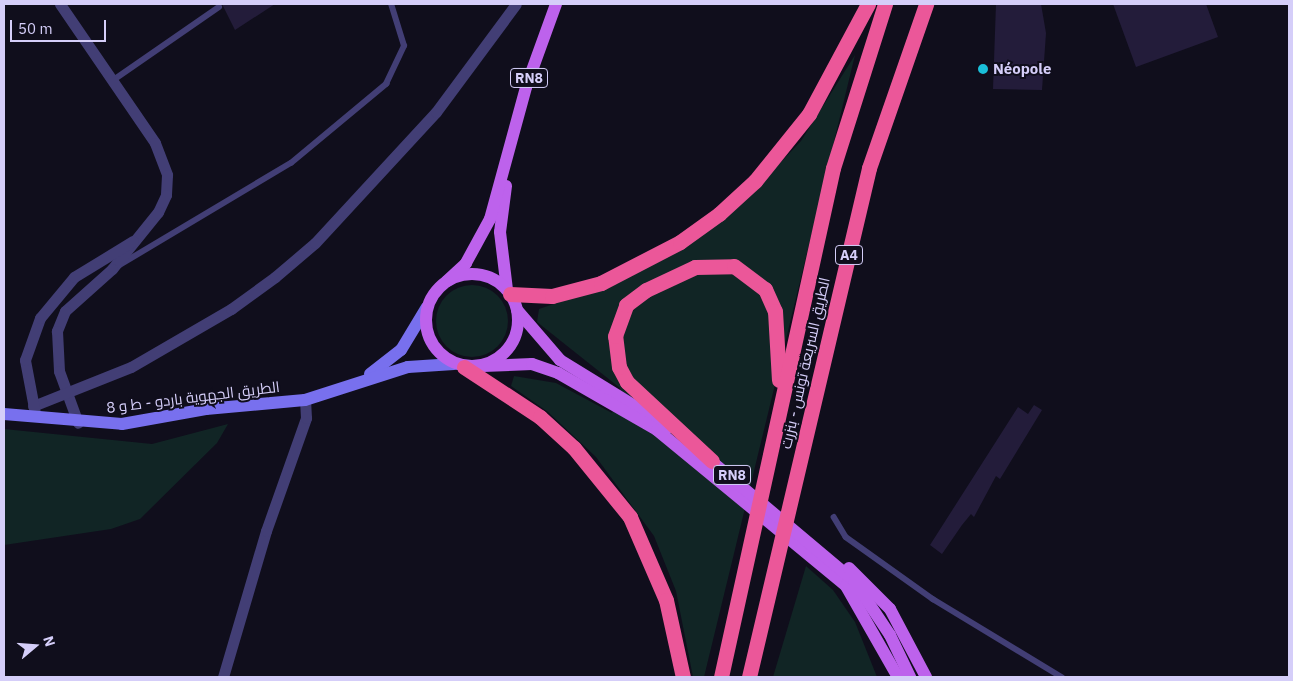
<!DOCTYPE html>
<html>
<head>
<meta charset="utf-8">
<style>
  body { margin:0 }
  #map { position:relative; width:1293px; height:681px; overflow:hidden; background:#100e1c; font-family:"IBM Plex Sans",Cairo,sans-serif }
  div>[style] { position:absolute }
  .green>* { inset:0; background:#112525 }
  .round { border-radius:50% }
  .building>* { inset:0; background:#231c3a }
  .lane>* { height:5.5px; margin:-2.75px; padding:0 2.75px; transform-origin:2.75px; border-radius:2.75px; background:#423e75 }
  .street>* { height:11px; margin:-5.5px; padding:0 5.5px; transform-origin:5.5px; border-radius:5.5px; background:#423e75 }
  .secondary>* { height:12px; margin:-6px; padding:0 6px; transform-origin:6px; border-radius:6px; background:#7870ee }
  .primary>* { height:12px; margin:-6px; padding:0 6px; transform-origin:6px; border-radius:6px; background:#bd62ec }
  .primary>.ring { margin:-6px; padding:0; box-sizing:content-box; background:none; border:12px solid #bd62ec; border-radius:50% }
  .highway>* { height:15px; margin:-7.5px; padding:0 7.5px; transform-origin:7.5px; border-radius:7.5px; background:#eb5799 }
  .dots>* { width:14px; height:14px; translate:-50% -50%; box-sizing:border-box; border:2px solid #100e1c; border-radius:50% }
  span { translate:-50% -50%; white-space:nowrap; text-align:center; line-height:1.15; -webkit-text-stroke:4px #100e1c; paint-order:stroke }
  .shield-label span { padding:1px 4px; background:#100e1c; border:1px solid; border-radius:4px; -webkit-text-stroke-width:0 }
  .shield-label { font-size:14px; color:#d5cef9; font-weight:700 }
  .poi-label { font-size:15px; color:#d5cef9; font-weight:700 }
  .left { translate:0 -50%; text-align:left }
  .street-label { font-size:15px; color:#d5cef9 }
  .frame { position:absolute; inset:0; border:5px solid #d5cef9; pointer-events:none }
  .north { position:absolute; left:10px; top:621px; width:50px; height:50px; -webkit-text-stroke:4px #100e1c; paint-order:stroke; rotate:72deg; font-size:14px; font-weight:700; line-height:20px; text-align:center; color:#d5cef9 }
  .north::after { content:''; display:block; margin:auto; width:18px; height:22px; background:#d5cef9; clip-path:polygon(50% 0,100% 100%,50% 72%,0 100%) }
  .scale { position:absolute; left:10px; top:20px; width:96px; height:22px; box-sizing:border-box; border:2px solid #d5cef9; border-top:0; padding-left:6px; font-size:15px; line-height:18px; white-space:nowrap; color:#d5cef9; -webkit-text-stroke:4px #100e1c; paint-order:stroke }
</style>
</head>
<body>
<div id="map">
  <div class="green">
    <i style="clip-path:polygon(855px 55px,704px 677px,693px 677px,676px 591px,654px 536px,596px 457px,548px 412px,511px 386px,514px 376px,556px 383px,612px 413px,620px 388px,537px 322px,539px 309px,600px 288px,739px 206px,801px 141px)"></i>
    <i class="round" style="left:436px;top:285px;width:72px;height:72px"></i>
    <i style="clip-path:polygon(228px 424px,217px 443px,140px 519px,111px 529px,4px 545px,4px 429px,152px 444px)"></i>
    <i style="clip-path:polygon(806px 566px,833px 590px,855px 622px,877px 677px,773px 677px)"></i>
  </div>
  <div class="building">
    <i style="clip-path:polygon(222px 4px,275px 4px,235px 30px)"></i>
    <i style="clip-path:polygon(996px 4px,1041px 4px,1046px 33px,1042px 90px,993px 89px)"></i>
    <i style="clip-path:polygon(1113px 4px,1206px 4px,1218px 37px,1136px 67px)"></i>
    <i style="clip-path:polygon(1034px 405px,1042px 410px,1000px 479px,996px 476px,974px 517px,971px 514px,962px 525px,942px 554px,930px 545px,1018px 407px,1028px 414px)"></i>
  </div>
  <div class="lane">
    <i style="left:112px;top:81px;width:130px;rotate:-34.7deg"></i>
    <i style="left:118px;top:266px;width:201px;rotate:-30.8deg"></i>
    <i style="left:291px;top:163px;width:124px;rotate:-39.7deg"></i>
    <i style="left:386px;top:84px;width:42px;rotate:-64.7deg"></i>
    <i style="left:404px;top:46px;width:44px;rotate:-107.2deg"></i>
    <i style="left:834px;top:517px;width:23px;rotate:59deg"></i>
    <i style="left:846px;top:537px;width:107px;rotate:35.5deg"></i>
    <i style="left:933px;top:599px;width:151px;rotate:31.2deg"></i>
  </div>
  <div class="street">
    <i style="left:60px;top:4px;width:168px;rotate:55.6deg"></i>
    <i style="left:155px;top:143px;width:34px;rotate:69deg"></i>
    <i style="left:167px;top:175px;width:20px;rotate:93deg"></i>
    <i style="left:166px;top:195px;width:19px;rotate:115deg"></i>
    <i style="left:158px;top:212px;width:73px;rotate:128.9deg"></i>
    <i style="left:112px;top:269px;width:63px;rotate:138.2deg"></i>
    <i style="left:65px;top:311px;width:22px;rotate:112deg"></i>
    <i style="left:57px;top:331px;width:40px;rotate:87.1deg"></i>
    <i style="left:59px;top:371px;width:55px;rotate:69.9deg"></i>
    <i style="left:33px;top:406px;width:105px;rotate:-21.7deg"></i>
    <i style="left:131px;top:367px;width:116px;rotate:-30.1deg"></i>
    <i style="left:231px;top:309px;width:54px;rotate:-36deg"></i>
    <i style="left:275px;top:277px;width:52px;rotate:-40.4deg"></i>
    <i style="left:315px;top:243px;width:178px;rotate:-47.3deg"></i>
    <i style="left:436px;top:112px;width:134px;rotate:-53.5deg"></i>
    <i style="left:35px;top:413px;width:54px;rotate:-100.7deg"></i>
    <i style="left:25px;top:360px;width:45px;rotate:-70.3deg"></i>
    <i style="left:40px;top:318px;width:53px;rotate:-50.3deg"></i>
    <i style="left:74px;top:277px;width:69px;rotate:-31.4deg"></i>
    <i style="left:223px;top:677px;width:152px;rotate:-73.6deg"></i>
    <i style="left:266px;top:531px;width:120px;rotate:-70.5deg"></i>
    <i style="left:306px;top:418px;width:18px;rotate:-93deg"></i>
  </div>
  <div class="secondary">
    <i style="left:370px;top:374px;width:39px;rotate:-38deg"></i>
    <i style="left:401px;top:350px;width:50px;rotate:-58.8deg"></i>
    <i style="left:4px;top:414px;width:118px;rotate:4.8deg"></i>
    <i style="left:122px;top:424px;width:85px;rotate:-10.1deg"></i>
    <i style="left:206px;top:409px;width:99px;rotate:-5.2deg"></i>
    <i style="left:305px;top:400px;width:108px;rotate:-17.8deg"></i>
    <i style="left:408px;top:367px;width:46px;rotate:-3.7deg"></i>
  </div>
  <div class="primary">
    <i style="left:506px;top:186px;width:46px;rotate:97.4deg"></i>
    <i style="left:500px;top:232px;width:58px;rotate:83.1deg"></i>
    <i class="ring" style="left:426px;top:274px;width:80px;height:80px"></i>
    <i style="left:447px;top:281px;width:26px;rotate:-43deg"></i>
    <i style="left:466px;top:263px;width:50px;rotate:-61.4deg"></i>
    <i style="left:490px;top:219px;width:137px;rotate:-74.7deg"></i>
    <i style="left:526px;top:87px;width:88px;rotate:-70.1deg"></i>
    <i style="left:517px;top:310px;width:66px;rotate:49.3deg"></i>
    <i style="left:560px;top:360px;width:128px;rotate:31.6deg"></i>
    <i style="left:483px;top:366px;width:49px;rotate:-2.3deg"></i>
    <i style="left:532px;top:364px;width:28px;rotate:19deg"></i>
    <i style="left:558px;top:373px;width:114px;rotate:29.9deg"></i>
    <i style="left:657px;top:430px;width:245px;rotate:39.5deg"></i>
    <i style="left:846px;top:586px;width:105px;rotate:60.3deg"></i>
    <i style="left:704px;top:455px;width:196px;rotate:40deg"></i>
    <i style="left:854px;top:581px;width:65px;rotate:56.3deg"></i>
    <i style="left:890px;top:635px;width:47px;rotate:64.5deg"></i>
    <i style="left:849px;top:568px;width:58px;rotate:45deg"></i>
    <i style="left:890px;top:609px;width:77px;rotate:62.1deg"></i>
  </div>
  <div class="highway">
    <i style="left:510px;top:294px;width:42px;rotate:2.7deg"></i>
    <i style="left:552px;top:296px;width:51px;rotate:-14.9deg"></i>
    <i style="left:601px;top:283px;width:89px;rotate:-27.4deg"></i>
    <i style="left:680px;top:242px;width:48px;rotate:-35.7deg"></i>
    <i style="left:719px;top:214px;width:49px;rotate:-42.5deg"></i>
    <i style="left:755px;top:181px;width:86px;rotate:-51.1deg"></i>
    <i style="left:809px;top:114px;width:125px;rotate:-61.8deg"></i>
    <i style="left:464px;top:367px;width:91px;rotate:33.3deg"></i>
    <i style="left:540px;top:417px;width:46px;rotate:42.4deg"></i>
    <i style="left:574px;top:448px;width:89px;rotate:50.9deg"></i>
    <i style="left:630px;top:517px;width:90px;rotate:66.6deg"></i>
    <i style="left:666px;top:600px;width:79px;rotate:77.6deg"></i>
    <i style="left:712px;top:461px;width:116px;rotate:-137.1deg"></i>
    <i style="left:627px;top:382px;width:17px;rotate:-118deg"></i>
    <i style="left:619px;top:367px;width:31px;rotate:-97deg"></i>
    <i style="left:615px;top:336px;width:33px;rotate:-70deg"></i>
    <i style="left:626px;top:305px;width:25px;rotate:-37deg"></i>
    <i style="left:646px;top:290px;width:54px;rotate:-25.1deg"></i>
    <i style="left:695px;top:267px;width:39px;rotate:-1deg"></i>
    <i style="left:734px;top:266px;width:39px;rotate:37deg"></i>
    <i style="left:765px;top:289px;width:24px;rotate:66deg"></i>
    <i style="left:775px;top:311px;width:69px;rotate:86.7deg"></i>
    <i style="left:721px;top:677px;width:521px;rotate:-77.59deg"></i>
    <i style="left:833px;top:168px;width:172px;rotate:-72.4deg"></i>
    <i style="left:749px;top:677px;width:523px;rotate:-76.73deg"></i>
    <i style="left:869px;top:168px;width:174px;rotate:-70.8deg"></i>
  </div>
  <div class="dots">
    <i style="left:983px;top:69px;background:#1abfd9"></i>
  </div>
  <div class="shield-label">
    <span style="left:529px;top:78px">RN8</span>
    <span style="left:849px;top:255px">A4</span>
    <span style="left:732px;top:475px">RN8</span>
  </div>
  <div class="poi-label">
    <span class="left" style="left:993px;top:69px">Néopole</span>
  </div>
  <div class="street-label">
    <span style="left:805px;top:363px;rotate:-77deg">الطريق السريعة تونس - بنزرت</span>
    <span style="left:193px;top:397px;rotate:-7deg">الطريق الجهوية باردو - ط و 8</span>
  </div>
  <div class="frame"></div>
  <div class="north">N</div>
  <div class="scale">50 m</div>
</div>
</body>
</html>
